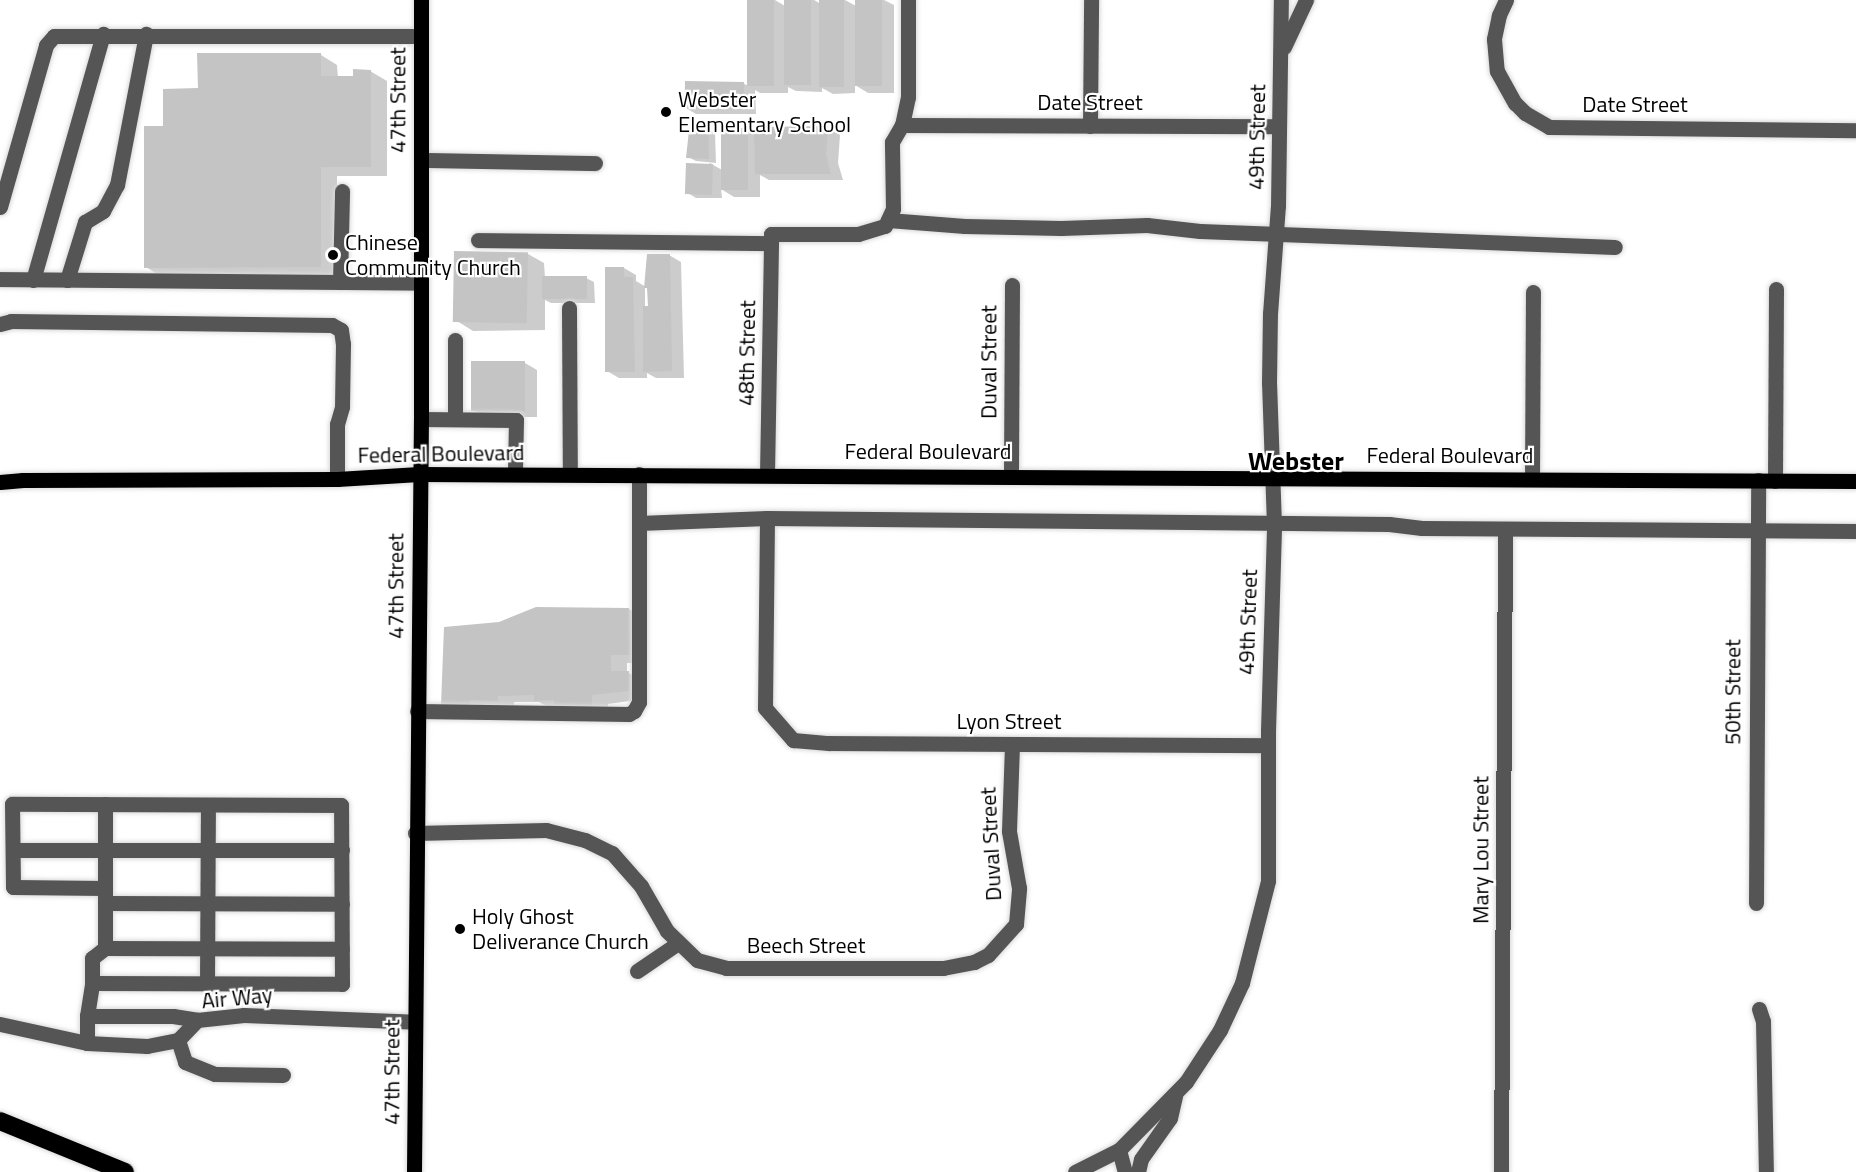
<!DOCTYPE html>
<html>
<head>
<meta charset="utf-8">
<style>
  body { margin:0 }
  #map { position:relative; width:1856px; height:1172px; overflow:hidden; background:#fff; font-family:"Titillium Web",sans-serif }
  div>[style] { position:absolute }
  .shadow>* { inset:0; background:#0003 }
  .building>* { inset:0; background:#c4c4c4; transform-origin:0 0 }
  .roads { filter:drop-shadow(0 0 2px #dbdbdb) drop-shadow(0 0 2px #dbdbdb) }
  .minor>* { height:15px; margin:-7.5px; padding:0 7.5px; transform-origin:7.5px; border-radius:7.5px; background:#555 }
  .major>* { height:15px; margin:-7.5px; padding:0 7.5px; transform-origin:7.5px; border-radius:7.5px; background:#000 }
  .highway>* { height:18px; margin:-9px; padding:0 9px; transform-origin:9px; border-radius:9px; background:#000 }
  .dots>* { width:16px; height:16px; translate:-50% -50%; box-sizing:border-box; border:3px solid #fff; border-radius:50% }
  span { translate:-50% -50%; white-space:nowrap; text-align:center; line-height:1.15; -webkit-text-stroke:4.5px #fff; paint-order:stroke }
  .poi-label { font-size:22px; color:#000 }
  .left { translate:0 -50%; text-align:left }
  .street-label { font-size:22px; color:#000 }
  .quarter-label { font-size:26px; color:#000; font-weight:700 }
</style>
</head>
<body>
<div id="map">
  <div class="shadow">
    <i style="clip-path:polygon(749px 0,775px 0,785px 6px,785px 0,814px 0,821px 4px,821px 0,845px 0,856px 6px,856px 0,884px 0,894px 5px,894px 93px,868px 93px,855px 85px,855px 93px,833px 94px,822px 88px,822px 92px,796px 91px,788px 87px,788px 93px,760px 93px,755px 90px,756px 114px,696px 114px,684px 107px,743px 83px,748px 86px)"></i>
    <i style="clip-path:polygon(321px 55px,337px 65px,338px 78px,355px 78px,370px 71px,387px 81px,387px 176px,337px 176px,337px 276px,162px 277px,146px 267px,164px 128px,199px 90px)"></i>
    <i style="clip-path:polygon(698px 122px,715px 133px,716px 163px,696px 161px,688px 157px)"></i>
    <i style="clip-path:polygon(828px 128px,840px 135px,838px 163px,843px 180px,769px 180px,760px 175px,760px 197px,734px 197px,721px 189px,722px 198px,696px 198px,688px 193px,710px 163px,722px 170px,748px 129px,755px 134px)"></i>
    <i style="clip-path:polygon(528px 254px,544px 263px,545px 278px,586px 278px,594px 282px,595px 303px,551px 303px,545px 300px,545px 330px,473px 331px,457px 321px)"></i>
    <i style="clip-path:polygon(evenodd,669px 255px,681px 262px,684px 378px,656px 378px,647px 373px,647px 378px,619px 378px,607px 371px,624px 268px,636px 275px,636px 281px,646px 287px,669px 255px,645px 287px,649px 289px,650px 308px,645px 308px,645px 287px)"></i>
    <i style="clip-path:polygon(525px 363px,537px 370px,537px 417px,485px 417px,473px 410px)"></i>
    <i style="clip-path:polygon(629px 609px,645px 619px,646px 663px,627px 663px,627px 672px,645px 682px,645px 699px,608px 704px,608px 717px,552px 709px,539px 702px,514px 702px,514px 709px,443px 704px)"></i>
  </div>
  <div class="building">
    <i style="left:747px;top:0;width:27px;height:86px"></i>
    <i style="left:784px;top:0;width:27px;height:85px"></i>
    <i style="left:819px;top:0;width:25px;height:87px"></i>
    <i style="left:855px;top:0;width:27px;height:86px"></i>
    <i style="clip-path:polygon(197px 53px,321px 53px,321px 76px,353px 76px,353px 69px,371px 70px,371px 167px,321px 167px,321px 267px,144px 268px,144px 126px,163px 126px,163px 89px,198px 88px)"></i>
    <i style="left:685px;top:81px;width:59px;height:27px;rotate:1deg"></i>
    <i style="clip-path:polygon(690px 121px,699px 121px,699px 126px,708px 126px,709px 159px,686px 158px)"></i>
    <i style="clip-path:polygon(828px 126px,826px 155px,831px 174px,755px 174px,754px 127px)"></i>
    <i style="left:721px;top:128px;width:27px;height:62px"></i>
    <i style="left:686px;top:163px;width:27px;height:31px;rotate:2deg"></i>
    <i style="left:454px;top:251px;width:74px;height:71px;rotate:1deg"></i>
    <i style="clip-path:polygon(647px 254px,670px 254px,672px 371px,643px 372px,643px 306px,648px 306px,647px 288px,644px 288px)"></i>
    <i style="clip-path:polygon(605px 267px,624px 267px,624px 277px,633px 277px,635px 372px,605px 372px)"></i>
    <i style="left:587px;top:276px;width:23px;height:45px;rotate:90deg"></i>
    <i style="left:471px;top:361px;width:54px;height:50px"></i>
    <i style="clip-path:polygon(536px 607px,629px 608px,630px 655px,611px 655px,611px 671px,629px 671px,629px 691px,592px 695px,592px 708px,554px 708px,554px 700px,534px 701px,534px 695px,498px 696px,498px 701px,470px 700px,470px 705px,441px 705px,444px 627px,499px 622px)"></i>
  </div>
  <div class="roads">
    <div class="minor">
      <i style="left:1506px;top:0;width:17px;rotate:115deg"></i>
      <i style="left:1499px;top:15px;width:25px;rotate:102deg"></i>
      <i style="left:1494px;top:39px;width:32px;rotate:85deg"></i>
      <i style="left:1497px;top:71px;width:37px;rotate:61deg"></i>
      <i style="left:1515px;top:103px;width:14px;rotate:45deg"></i>
      <i style="left:1525px;top:113px;width:28px;rotate:30deg"></i>
      <i style="left:1549px;top:127px;width:307px;rotate:0.6deg"></i>
      <i style="left:1284px;top:47px;width:52px;rotate:-64.9deg"></i>
      <i style="left:902px;top:125px;width:376px;rotate:0.2deg"></i>
      <i style="left:1090px;top:126px;width:126px;rotate:-89.5deg"></i>
      <i style="left:421px;top:160px;width:174px;rotate:1deg"></i>
      <i style="left:0;top:207px;width:168px;rotate:-74.1deg"></i>
      <i style="left:46px;top:45px;width:12px;rotate:-48deg"></i>
      <i style="left:54px;top:36px;width:367px"></i>
      <i style="left:888px;top:220px;width:77px;rotate:4.5deg"></i>
      <i style="left:965px;top:226px;width:96px;rotate:1.2deg"></i>
      <i style="left:1061px;top:228px;width:86px;rotate:-2deg"></i>
      <i style="left:1147px;top:225px;width:53px;rotate:6.5deg"></i>
      <i style="left:1200px;top:231px;width:415px;rotate:2.2deg"></i>
      <i style="left:478px;top:240px;width:293px;rotate:0.6deg"></i>
      <i style="left:0;top:279px;width:421px;rotate:0.5deg"></i>
      <i style="left:33px;top:280px;width:256px;rotate:-74.1deg"></i>
      <i style="left:67px;top:280px;width:61px;rotate:-72.8deg"></i>
      <i style="left:85px;top:222px;width:21px;rotate:-31deg"></i>
      <i style="left:103px;top:211px;width:30px;rotate:-62deg"></i>
      <i style="left:117px;top:185px;width:154px;rotate:-79.1deg"></i>
      <i style="left:340px;top:282px;width:91px;rotate:-88.7deg"></i>
      <i style="left:569px;top:308px;width:166px;rotate:89.7deg"></i>
      <i style="left:0;top:324px;width:11px;rotate:-15deg"></i>
      <i style="left:11px;top:321px;width:321px;rotate:0.7deg"></i>
      <i style="left:332px;top:325px;width:10px;rotate:29deg"></i>
      <i style="left:341px;top:330px;width:14px;rotate:82deg"></i>
      <i style="left:343px;top:344px;width:63px;rotate:90.9deg"></i>
      <i style="left:342px;top:407px;width:18px;rotate:106deg"></i>
      <i style="left:337px;top:424px;width:55px;rotate:90deg"></i>
      <i style="left:421px;top:419px;width:95px;rotate:0.6deg"></i>
      <i style="left:516px;top:420px;width:54px;rotate:91.1deg"></i>
      <i style="left:455px;top:419px;width:79px;rotate:-90deg"></i>
      <i style="left:767px;top:474px;width:240px;rotate:-89deg"></i>
      <i style="left:771px;top:234px;width:87px"></i>
      <i style="left:858px;top:234px;width:28px;rotate:-17deg"></i>
      <i style="left:885px;top:226px;width:19px;rotate:-65deg"></i>
      <i style="left:893px;top:209px;width:67px;rotate:-90.9deg"></i>
      <i style="left:892px;top:142px;width:20px;rotate:-60deg"></i>
      <i style="left:902px;top:125px;width:29px;rotate:-78deg"></i>
      <i style="left:908px;top:97px;width:97px;rotate:-90deg"></i>
      <i style="left:1011px;top:475px;width:190px;rotate:-89.7deg"></i>
      <i style="left:1532px;top:479px;width:187px;rotate:-89.7deg"></i>
      <i style="left:1775px;top:481px;width:192px;rotate:-89.7deg"></i>
      <i style="left:767px;top:518px;width:190px;rotate:90.6deg"></i>
      <i style="left:765px;top:708px;width:43px;rotate:48.8deg"></i>
      <i style="left:793px;top:740px;width:36px;rotate:5deg"></i>
      <i style="left:829px;top:743px;width:439px;rotate:0.3deg"></i>
      <i style="left:639px;top:523px;width:128px;rotate:-2.2deg"></i>
      <i style="left:767px;top:518px;width:622px;rotate:0.55deg"></i>
      <i style="left:1389px;top:524px;width:33px;rotate:7deg"></i>
      <i style="left:1422px;top:528px;width:434px;rotate:0.4deg"></i>
      <i style="left:417px;top:711px;width:212px;rotate:0.8deg"></i>
      <i style="left:629px;top:714px;width:6px;rotate:-31deg"></i>
      <i style="left:634px;top:711px;width:10px;rotate:-61deg"></i>
      <i style="left:639px;top:702px;width:228px;rotate:-90deg"></i>
      <i style="left:415px;top:833px;width:131px;rotate:-1.3deg"></i>
      <i style="left:546px;top:830px;width:40px;rotate:14.4deg"></i>
      <i style="left:585px;top:840px;width:30px;rotate:26deg"></i>
      <i style="left:612px;top:853px;width:44px;rotate:48.7deg"></i>
      <i style="left:641px;top:886px;width:52px;rotate:60deg"></i>
      <i style="left:667px;top:931px;width:42px;rotate:44deg"></i>
      <i style="left:697px;top:960px;width:30px;rotate:15deg"></i>
      <i style="left:726px;top:968px;width:217px"></i>
      <i style="left:943px;top:968px;width:32px;rotate:-11deg"></i>
      <i style="left:974px;top:962px;width:16px;rotate:-27deg"></i>
      <i style="left:988px;top:955px;width:42px;rotate:-47.9deg"></i>
      <i style="left:1016px;top:924px;width:36px;rotate:-85deg"></i>
      <i style="left:1019px;top:888px;width:58px;rotate:-100deg"></i>
      <i style="left:1009px;top:831px;width:87px;rotate:-88deg"></i>
      <i style="left:13px;top:850px;width:329px"></i>
      <i style="left:105px;top:888px;width:84px;rotate:-90deg"></i>
      <i style="left:105px;top:903px;width:237px;rotate:0.2deg"></i>
      <i style="left:1756px;top:903px;width:423px;rotate:-89.7deg"></i>
      <i style="left:105px;top:948px;width:237px;rotate:0.2deg"></i>
      <i style="left:637px;top:971px;width:50px;rotate:-34.3deg"></i>
      <i style="left:207px;top:984px;width:179px;rotate:-89.7deg"></i>
      <i style="left:1759px;top:1009px;width:13px;rotate:72deg"></i>
      <i style="left:1763px;top:1021px;width:151px;rotate:88.9deg"></i>
      <i style="left:87px;top:1016px;width:86px"></i>
      <i style="left:173px;top:1016px;width:24px;rotate:9deg"></i>
      <i style="left:0;top:1024px;width:89px;rotate:12.3deg"></i>
      <i style="left:87px;top:1043px;width:60px;rotate:2.9deg"></i>
      <i style="left:147px;top:1046px;width:32px;rotate:-11deg"></i>
      <i style="left:178px;top:1040px;width:28px;rotate:-46deg"></i>
      <i style="left:197px;top:1020px;width:47px;rotate:-6.1deg"></i>
      <i style="left:244px;top:1015px;width:171px;rotate:2.3deg"></i>
      <i style="left:178px;top:1040px;width:23px;rotate:72deg"></i>
      <i style="left:185px;top:1062px;width:32px;rotate:22deg"></i>
      <i style="left:215px;top:1074px;width:68px;rotate:0.8deg"></i>
      <i style="left:87px;top:1043px;width:27px;rotate:-90deg"></i>
      <i style="left:87px;top:1016px;width:33px;rotate:-81deg"></i>
      <i style="left:92px;top:983px;width:250px;rotate:0.2deg"></i>
      <i style="left:342px;top:984px;width:179px;rotate:-90.3deg"></i>
      <i style="left:341px;top:805px;width:329px;rotate:-179.8deg"></i>
      <i style="left:12px;top:804px;width:83px;rotate:89.3deg"></i>
      <i style="left:13px;top:887px;width:92px;rotate:0.6deg"></i>
      <i style="left:105px;top:888px;width:60px;rotate:90deg"></i>
      <i style="left:105px;top:948px;width:16px;rotate:142deg"></i>
      <i style="left:92px;top:958px;width:25px;rotate:90deg"></i>
      <i style="left:1119px;top:1150px;width:23px;rotate:75deg"></i>
      <i style="left:1075px;top:1172px;width:49px;rotate:-26.6deg"></i>
      <i style="left:1119px;top:1150px;width:95px;rotate:-45.4deg"></i>
      <i style="left:1186px;top:1082px;width:62px;rotate:-56.8deg"></i>
      <i style="left:1220px;top:1030px;width:52px;rotate:-64.9deg"></i>
      <i style="left:1242px;top:983px;width:105px;rotate:-75.7deg"></i>
      <i style="left:1268px;top:881px;width:150px;rotate:-90deg"></i>
      <i style="left:1268px;top:731px;width:206px;rotate:-88.3deg"></i>
      <i style="left:1274px;top:525px;width:142px;rotate:-92deg"></i>
      <i style="left:1269px;top:383px;width:69px;rotate:-89.2deg"></i>
      <i style="left:1270px;top:314px;width:108px;rotate:-85.8deg"></i>
      <i style="left:1278px;top:206px;width:206px;rotate:-89.2deg"></i>
      <i style="left:1138px;top:1172px;width:13px;rotate:-77deg"></i>
      <i style="left:1141px;top:1159px;width:50px;rotate:-54.7deg"></i>
      <i style="left:1170px;top:1118px;width:23px;rotate:-77deg"></i>
      <i style="left:1501px;top:1172px;width:643px;rotate:-89.64deg"></i>
    </div>
    <div class="major">
      <i style="left:0;top:482px;width:23px;rotate:-5deg"></i>
      <i style="left:23px;top:480px;width:314px;rotate:-0.2deg"></i>
      <i style="left:337px;top:479px;width:82px;rotate:-3.5deg"></i>
      <i style="left:419px;top:474px;width:1437px;rotate:0.28deg"></i>
      <i style="left:414px;top:1172px;width:753px;rotate:-89.47deg"></i>
      <i style="left:421px;top:419px;width:419px;rotate:-90deg"></i>
    </div>
    <div class="highway">
      <i style="left:0;top:1121px;width:135px;rotate:22.2deg"></i>
    </div>
  </div>
  <div class="dots">
    <i style="left:666px;top:112px;background:#000"></i>
    <i style="left:333px;top:255px;background:#000"></i>
    <i style="left:460px;top:929px;background:#000"></i>
  </div>
  <div class="poi-label">
    <span class="left" style="left:678px;top:112px">Webster<br>Elementary School</span>
    <span class="left" style="left:345px;top:255px">Chinese<br>Community Church</span>
    <span class="left" style="left:472px;top:929px">Holy Ghost<br>Deliverance Church</span>
  </div>
  <div class="street-label">
    <span style="left:398px;top:100px;rotate:-90deg">47th Street</span>
    <span style="left:1090px;top:103px">Date Street</span>
    <span style="left:1635px;top:105px">Date Street</span>
    <span style="left:1257px;top:137px;rotate:-89deg">49th Street</span>
    <span style="left:747px;top:353px;rotate:-89deg">48th Street</span>
    <span style="left:989px;top:362px;rotate:-90deg">Duval Street</span>
    <span style="left:928px;top:452px">Federal Boulevard</span>
    <span style="left:441px;top:454px;rotate:-1deg">Federal Boulevard</span>
    <span style="left:1450px;top:456px">Federal Boulevard</span>
    <span style="left:396px;top:586px;rotate:-90deg">47th Street</span>
    <span style="left:1248px;top:622px;rotate:-88deg">49th Street</span>
    <span style="left:1733px;top:692px;rotate:-90deg">50th Street</span>
    <span style="left:1009px;top:722px">Lyon Street</span>
    <span style="left:991px;top:844px;rotate:-93deg">Duval Street</span>
    <span style="left:1481px;top:850px;rotate:-90deg">Mary Lou Street</span>
    <span style="left:806px;top:946px">Beech Street</span>
    <span style="left:237px;top:998px;rotate:-5deg">Air Way</span>
    <span style="left:392px;top:1072px;rotate:-90deg">47th Street</span>
  </div>
  <div class="quarter-label">
    <span style="left:1296px;top:461px">Webster</span>
  </div>
</div>
</body>
</html>
